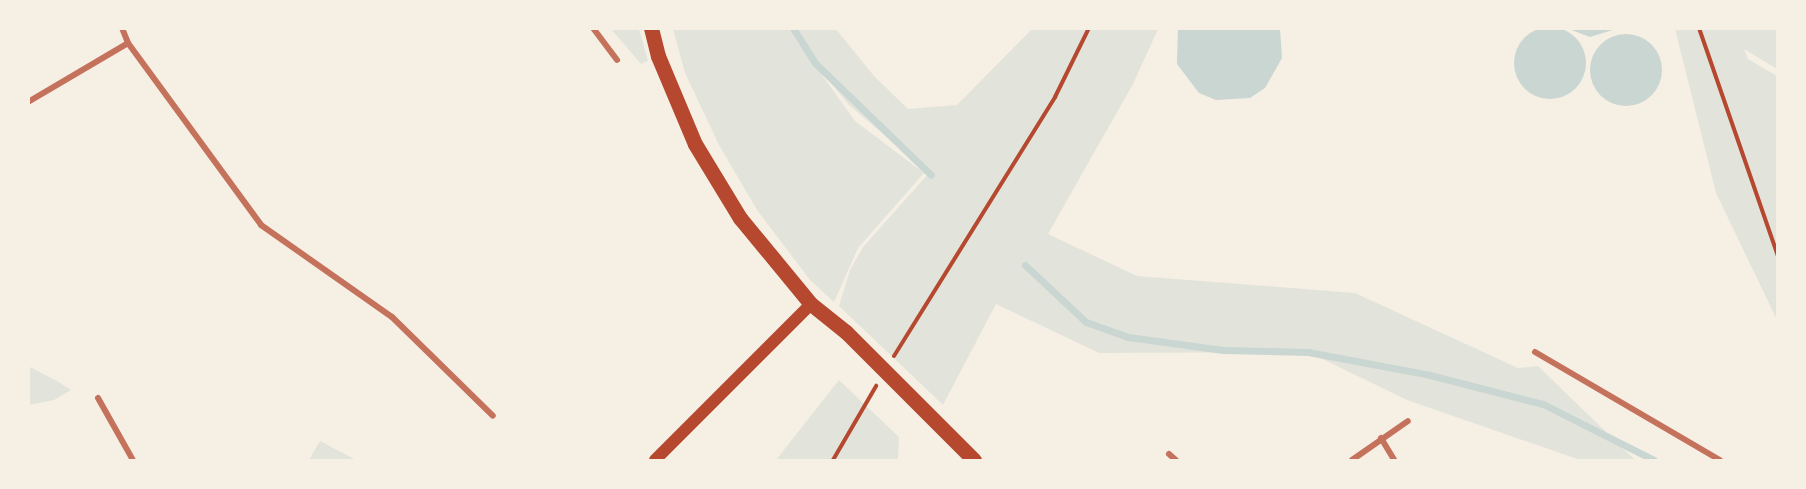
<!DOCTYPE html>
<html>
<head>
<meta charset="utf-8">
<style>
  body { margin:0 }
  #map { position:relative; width:1806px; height:489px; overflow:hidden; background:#f6efe4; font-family:"Fira Sans Condensed",sans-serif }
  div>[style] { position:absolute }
  .green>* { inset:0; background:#e2e4dc }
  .water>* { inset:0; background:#c9d6d2 }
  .round { border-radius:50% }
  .stream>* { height:7px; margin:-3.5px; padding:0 3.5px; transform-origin:3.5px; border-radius:3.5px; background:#c9d6d2 }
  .path>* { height:4px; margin:-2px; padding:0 2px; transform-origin:2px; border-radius:2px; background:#b5482f }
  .minor>* { height:6px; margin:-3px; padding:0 3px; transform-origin:3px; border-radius:3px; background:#c5725c }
  .secondary>* { height:12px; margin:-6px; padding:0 6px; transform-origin:6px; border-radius:6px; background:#b5482f }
  .primary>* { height:15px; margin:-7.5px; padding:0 7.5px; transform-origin:7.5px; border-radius:7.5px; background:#b5482f }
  span { translate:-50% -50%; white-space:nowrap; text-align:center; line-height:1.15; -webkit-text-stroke:5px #f6efe4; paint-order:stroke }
  .frame { position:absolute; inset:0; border:30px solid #f6efe4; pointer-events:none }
</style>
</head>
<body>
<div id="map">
  <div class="green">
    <i style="clip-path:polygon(611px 29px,639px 29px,648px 61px,641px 64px)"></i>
    <i style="clip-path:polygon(673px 29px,836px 29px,874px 76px,908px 109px,957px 105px,1032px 29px,1158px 29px,1133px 84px,1048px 234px,1137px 276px,1355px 293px,1518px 368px,1538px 366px,1635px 460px,1580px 460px,1407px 400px,1308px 352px,1099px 353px,996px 304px,943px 405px,839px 306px,850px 270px,863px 247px,929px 173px,849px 105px,804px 50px,855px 121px,924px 173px,858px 248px,834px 302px,810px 280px,757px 210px,719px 145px,685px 73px)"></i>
    <i style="clip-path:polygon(1675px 29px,1777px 29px,1777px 69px,1744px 49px,1748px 59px,1777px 76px,1777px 320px,1716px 193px)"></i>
    <i style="clip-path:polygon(28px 366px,57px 381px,71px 390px,54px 400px,29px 405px)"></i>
    <i style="clip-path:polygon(839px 380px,899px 437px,898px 460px,776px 460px)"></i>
    <i style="clip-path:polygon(320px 441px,356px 460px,309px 460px)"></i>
  </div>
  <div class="water">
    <i class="round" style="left:1514px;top:27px;width:72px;height:72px"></i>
    <i style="clip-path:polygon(1178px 28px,1280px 29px,1282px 58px,1265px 88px,1250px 98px,1216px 100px,1199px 93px,1177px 64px)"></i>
    <i style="clip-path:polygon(1569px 29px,1616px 29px,1590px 37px)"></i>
    <i class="round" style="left:1590px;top:34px;width:72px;height:72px"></i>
  </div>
  <div class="stream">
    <i style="left:793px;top:28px;width:41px;rotate:57.8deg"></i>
    <i style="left:815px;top:63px;width:161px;rotate:44deg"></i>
    <i style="left:1025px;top:265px;width:83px;rotate:43.1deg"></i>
    <i style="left:1086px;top:322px;width:45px;rotate:19.7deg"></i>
    <i style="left:1128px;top:337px;width:96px;rotate:7.8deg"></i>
    <i style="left:1223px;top:350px;width:85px;rotate:1.3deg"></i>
    <i style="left:1308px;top:352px;width:120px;rotate:10.6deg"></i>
    <i style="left:1426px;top:374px;width:121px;rotate:14.4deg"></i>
    <i style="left:1543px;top:404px;width:124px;rotate:26.8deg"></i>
  </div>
  <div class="path">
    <i style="left:1699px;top:28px;width:241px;rotate:70.9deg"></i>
    <i style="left:894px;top:356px;width:305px;rotate:-58.1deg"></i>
    <i style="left:1055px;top:97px;width:77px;rotate:-63.8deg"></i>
    <i style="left:833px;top:460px;width:86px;rotate:-59.8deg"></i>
  </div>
  <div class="minor">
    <i style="left:122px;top:28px;width:16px;rotate:68deg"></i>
    <i style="left:128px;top:43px;width:225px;rotate:53.8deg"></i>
    <i style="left:261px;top:225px;width:160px;rotate:35.1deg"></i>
    <i style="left:392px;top:317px;width:141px;rotate:44.4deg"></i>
    <i style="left:593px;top:28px;width:40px;rotate:53deg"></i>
    <i style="left:28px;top:102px;width:116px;rotate:-30.5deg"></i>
    <i style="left:1535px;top:352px;width:214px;rotate:30.3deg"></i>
    <i style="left:98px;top:398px;width:71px;rotate:60.6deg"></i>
    <i style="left:1381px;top:438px;width:26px;rotate:59deg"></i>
    <i style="left:1169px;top:454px;width:9px;rotate:41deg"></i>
    <i style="left:1352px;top:460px;width:68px;rotate:-34.9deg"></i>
  </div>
  <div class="secondary">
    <i style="left:655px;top:460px;width:221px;rotate:-45deg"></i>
  </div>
  <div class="primary">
    <i style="left:651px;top:28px;width:29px;rotate:76deg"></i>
    <i style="left:658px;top:56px;width:95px;rotate:67.2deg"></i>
    <i style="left:695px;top:144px;width:87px;rotate:58.7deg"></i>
    <i style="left:740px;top:218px;width:112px;rotate:50.5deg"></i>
    <i style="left:811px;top:304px;width:45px;rotate:38.7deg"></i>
    <i style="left:846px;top:332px;width:181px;rotate:45deg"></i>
  </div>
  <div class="frame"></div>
</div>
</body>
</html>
